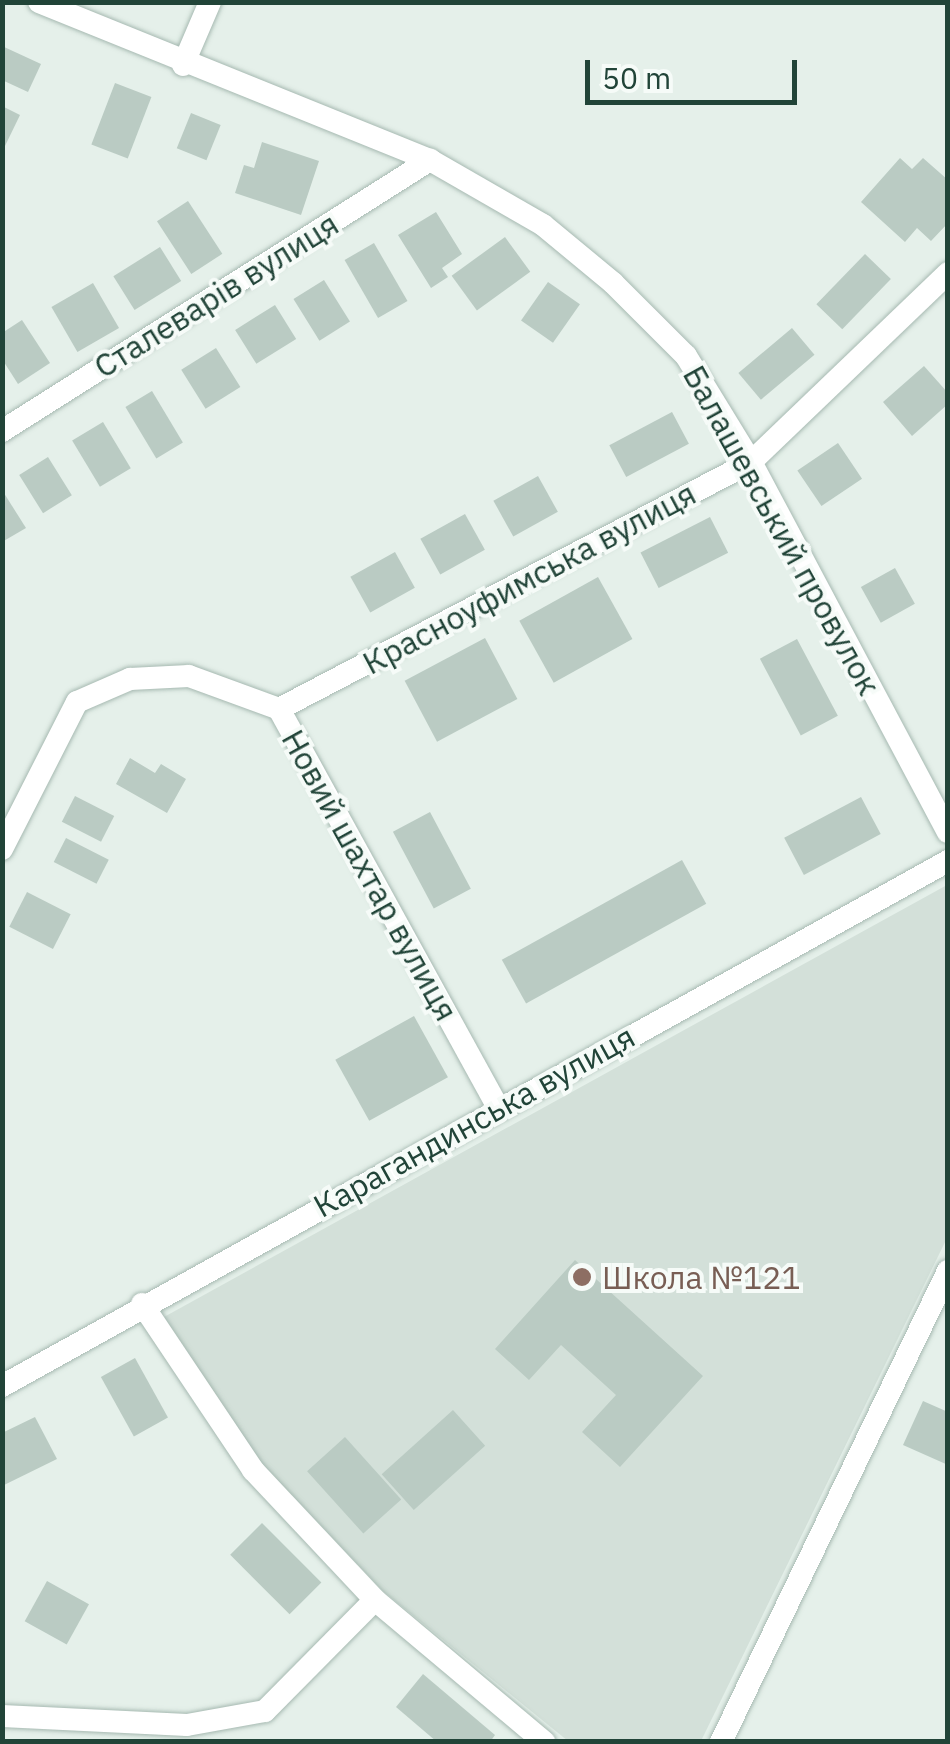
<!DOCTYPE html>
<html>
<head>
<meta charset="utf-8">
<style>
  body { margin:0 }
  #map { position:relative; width:950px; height:1744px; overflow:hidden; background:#e5f0ea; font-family:"IBM Plex Sans",sans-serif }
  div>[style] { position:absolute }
  .built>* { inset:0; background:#d3e0d9 }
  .building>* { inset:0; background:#bacbc3; transform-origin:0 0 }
  .roads { filter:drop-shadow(0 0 2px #a6b9b1) drop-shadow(0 0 2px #a6b9b1) }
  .minor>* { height:22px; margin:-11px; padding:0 11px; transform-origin:11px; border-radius:11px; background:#fff }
  .dots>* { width:28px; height:28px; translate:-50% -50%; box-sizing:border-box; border:5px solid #f6fbf8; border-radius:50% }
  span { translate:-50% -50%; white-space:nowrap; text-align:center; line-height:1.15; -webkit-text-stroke:8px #f6fbf8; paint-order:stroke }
  .street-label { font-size:32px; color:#214438 }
  .education-label { font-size:32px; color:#785e54 }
  .left { translate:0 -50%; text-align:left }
  .frame { position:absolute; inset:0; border:5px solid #214438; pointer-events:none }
  .scale { position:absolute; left:585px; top:60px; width:212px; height:45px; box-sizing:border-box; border:5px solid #214438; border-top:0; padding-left:12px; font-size:30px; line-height:35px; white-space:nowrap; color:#214438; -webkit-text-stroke:8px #f6fbf8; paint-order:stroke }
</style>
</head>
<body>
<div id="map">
  <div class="built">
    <i style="clip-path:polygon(947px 885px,947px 1238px,701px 1741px,568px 1741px,383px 1591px,260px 1462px,164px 1317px)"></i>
  </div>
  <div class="building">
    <i style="clip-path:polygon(2px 46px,41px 64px,28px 92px,2px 80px)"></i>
    <i style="left:115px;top:83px;width:39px;height:66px;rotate:21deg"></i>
    <i style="clip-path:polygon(2px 106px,20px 115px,5px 146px,2px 144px)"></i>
    <i style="left:191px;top:113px;width:32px;height:38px;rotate:22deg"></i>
    <i style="clip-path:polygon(262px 142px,319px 161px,301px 215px,235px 193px,244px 165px,254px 168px)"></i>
    <i style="clip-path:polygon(900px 158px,912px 169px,923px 158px,948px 180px,948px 223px,931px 241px,917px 228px,905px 242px,861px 202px)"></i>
    <i style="left:188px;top:201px;width:63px;height:37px;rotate:57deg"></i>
    <i style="clip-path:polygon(436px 212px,462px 254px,442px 268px,448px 277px,431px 288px,398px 235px)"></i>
    <i style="left:505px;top:237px;width:43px;height:66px;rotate:54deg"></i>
    <i style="left:374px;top:243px;width:67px;height:34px;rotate:60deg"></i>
    <i style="left:160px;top:247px;width:40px;height:55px;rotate:58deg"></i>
    <i style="left:865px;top:254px;width:36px;height:70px;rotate:44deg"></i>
    <i style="left:324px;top:280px;width:49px;height:36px;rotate:58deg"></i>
    <i style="left:548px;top:282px;width:39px;height:47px;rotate:35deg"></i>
    <i style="left:93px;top:283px;width:52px;height:48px;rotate:60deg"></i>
    <i style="left:275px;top:305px;width:40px;height:47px;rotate:58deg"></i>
    <i style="clip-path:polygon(22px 320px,50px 363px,18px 384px,2px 359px,2px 333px)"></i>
    <i style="left:792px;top:328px;width:35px;height:70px;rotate:50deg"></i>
    <i style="left:216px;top:348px;width:46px;height:41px;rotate:58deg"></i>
    <i style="clip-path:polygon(924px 366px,948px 393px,948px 404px,912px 436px,883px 402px)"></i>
    <i style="left:152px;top:391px;width:60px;height:31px;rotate:59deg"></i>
    <i style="left:672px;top:412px;width:36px;height:71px;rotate:62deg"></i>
    <i style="left:103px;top:422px;width:54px;height:36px;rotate:59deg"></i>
    <i style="left:838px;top:443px;width:43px;height:49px;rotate:56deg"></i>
    <i style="left:48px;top:457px;width:45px;height:34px;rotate:58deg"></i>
    <i style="left:538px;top:476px;width:41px;height:51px;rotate:61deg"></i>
    <i style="clip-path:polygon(2px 490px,26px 528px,2px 542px)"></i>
    <i style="left:465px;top:514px;width:41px;height:51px;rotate:61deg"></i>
    <i style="left:710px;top:517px;width:40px;height:78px;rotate:63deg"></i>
    <i style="left:395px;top:552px;width:41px;height:51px;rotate:61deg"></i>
    <i style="left:895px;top:568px;width:41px;height:39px;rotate:61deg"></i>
    <i style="left:598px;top:577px;width:71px;height:90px;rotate:61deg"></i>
    <i style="left:485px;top:638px;width:69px;height:91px;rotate:62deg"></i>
    <i style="left:797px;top:639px;width:87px;height:42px;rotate:62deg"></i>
    <i style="clip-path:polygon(130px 758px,155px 773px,161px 764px,186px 779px,167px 813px,116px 784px)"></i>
    <i style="left:75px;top:796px;width:44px;height:29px;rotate:27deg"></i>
    <i style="left:861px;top:797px;width:42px;height:87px;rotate:62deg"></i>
    <i style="left:430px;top:812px;width:87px;height:42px;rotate:62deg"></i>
    <i style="left:66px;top:838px;width:48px;height:27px;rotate:27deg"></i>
    <i style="left:682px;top:860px;width:50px;height:206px;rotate:61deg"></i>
    <i style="left:27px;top:892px;width:49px;height:39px;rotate:27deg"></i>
    <i style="left:414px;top:1016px;width:70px;height:90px;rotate:61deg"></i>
    <i style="clip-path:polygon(575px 1260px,703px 1376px,620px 1467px,582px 1432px,616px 1395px,561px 1345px,529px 1380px,495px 1349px)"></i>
    <i style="left:135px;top:1358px;width:68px;height:39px;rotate:61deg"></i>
    <i style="clip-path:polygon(923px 1401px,948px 1412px,948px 1465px,903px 1445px)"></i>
    <i style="left:453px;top:1410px;width:48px;height:96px;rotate:48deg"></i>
    <i style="clip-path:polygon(35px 1417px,57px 1459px,2px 1486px,2px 1433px)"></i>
    <i style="left:345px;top:1437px;width:84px;height:51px;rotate:48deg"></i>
    <i style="left:262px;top:1523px;width:84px;height:45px;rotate:45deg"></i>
    <i style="left:47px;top:1581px;width:48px;height:46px;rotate:29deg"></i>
    <i style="clip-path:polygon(423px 1674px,495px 1735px,490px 1742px,437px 1742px,396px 1707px)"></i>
  </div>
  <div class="roads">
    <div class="minor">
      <i style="left:39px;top:2px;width:422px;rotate:22deg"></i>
      <i style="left:430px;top:160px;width:130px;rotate:29.9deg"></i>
      <i style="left:543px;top:225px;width:91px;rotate:39.6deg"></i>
      <i style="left:613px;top:283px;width:103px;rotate:45deg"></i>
      <i style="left:686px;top:356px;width:124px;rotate:58.5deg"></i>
      <i style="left:751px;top:462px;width:419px;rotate:62deg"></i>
      <i style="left:183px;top:65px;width:69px;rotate:-66.8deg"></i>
      <i style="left:2px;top:431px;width:507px;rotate:-32.34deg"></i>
      <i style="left:279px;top:709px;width:533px;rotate:-27.62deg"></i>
      <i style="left:751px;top:462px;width:273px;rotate:-43.8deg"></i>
      <i style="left:2px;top:849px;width:165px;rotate:-63deg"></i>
      <i style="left:77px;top:702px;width:58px;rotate:-23.5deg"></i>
      <i style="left:130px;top:679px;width:59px;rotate:-2.9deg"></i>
      <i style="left:189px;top:676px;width:96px;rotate:20.1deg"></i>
      <i style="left:279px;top:709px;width:455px;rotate:61.2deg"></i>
      <i style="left:142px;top:1304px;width:200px;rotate:56.2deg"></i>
      <i style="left:253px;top:1470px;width:178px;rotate:46.8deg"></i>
      <i style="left:375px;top:1600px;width:221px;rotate:40deg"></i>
      <i style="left:2px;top:1386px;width:1082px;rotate:-29.03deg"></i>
      <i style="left:2px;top:1716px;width:185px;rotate:2.8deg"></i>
      <i style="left:187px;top:1725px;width:79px;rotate:-10.2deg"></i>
      <i style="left:265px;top:1711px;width:156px;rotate:-45.3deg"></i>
      <i style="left:721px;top:1742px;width:523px;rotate:-64.27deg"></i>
    </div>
  </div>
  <div class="dots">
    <i style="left:582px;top:1277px;background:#8d6e63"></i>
  </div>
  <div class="street-label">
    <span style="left:216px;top:295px;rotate:-32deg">Сталеварів вулиця</span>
    <span style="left:782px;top:530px;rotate:61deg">Балашевський провулок</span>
    <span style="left:529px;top:578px;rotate:-28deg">Красноуфимська вулиця</span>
    <span style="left:370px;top:875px;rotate:61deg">Новий шахтар вулиця</span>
    <span style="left:474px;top:1121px;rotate:-29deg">Карагандинська вулиця</span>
  </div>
  <div class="education-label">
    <span class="left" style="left:602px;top:1277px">Школа №121</span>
  </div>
  <div class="frame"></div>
  <div class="scale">50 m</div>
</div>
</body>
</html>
